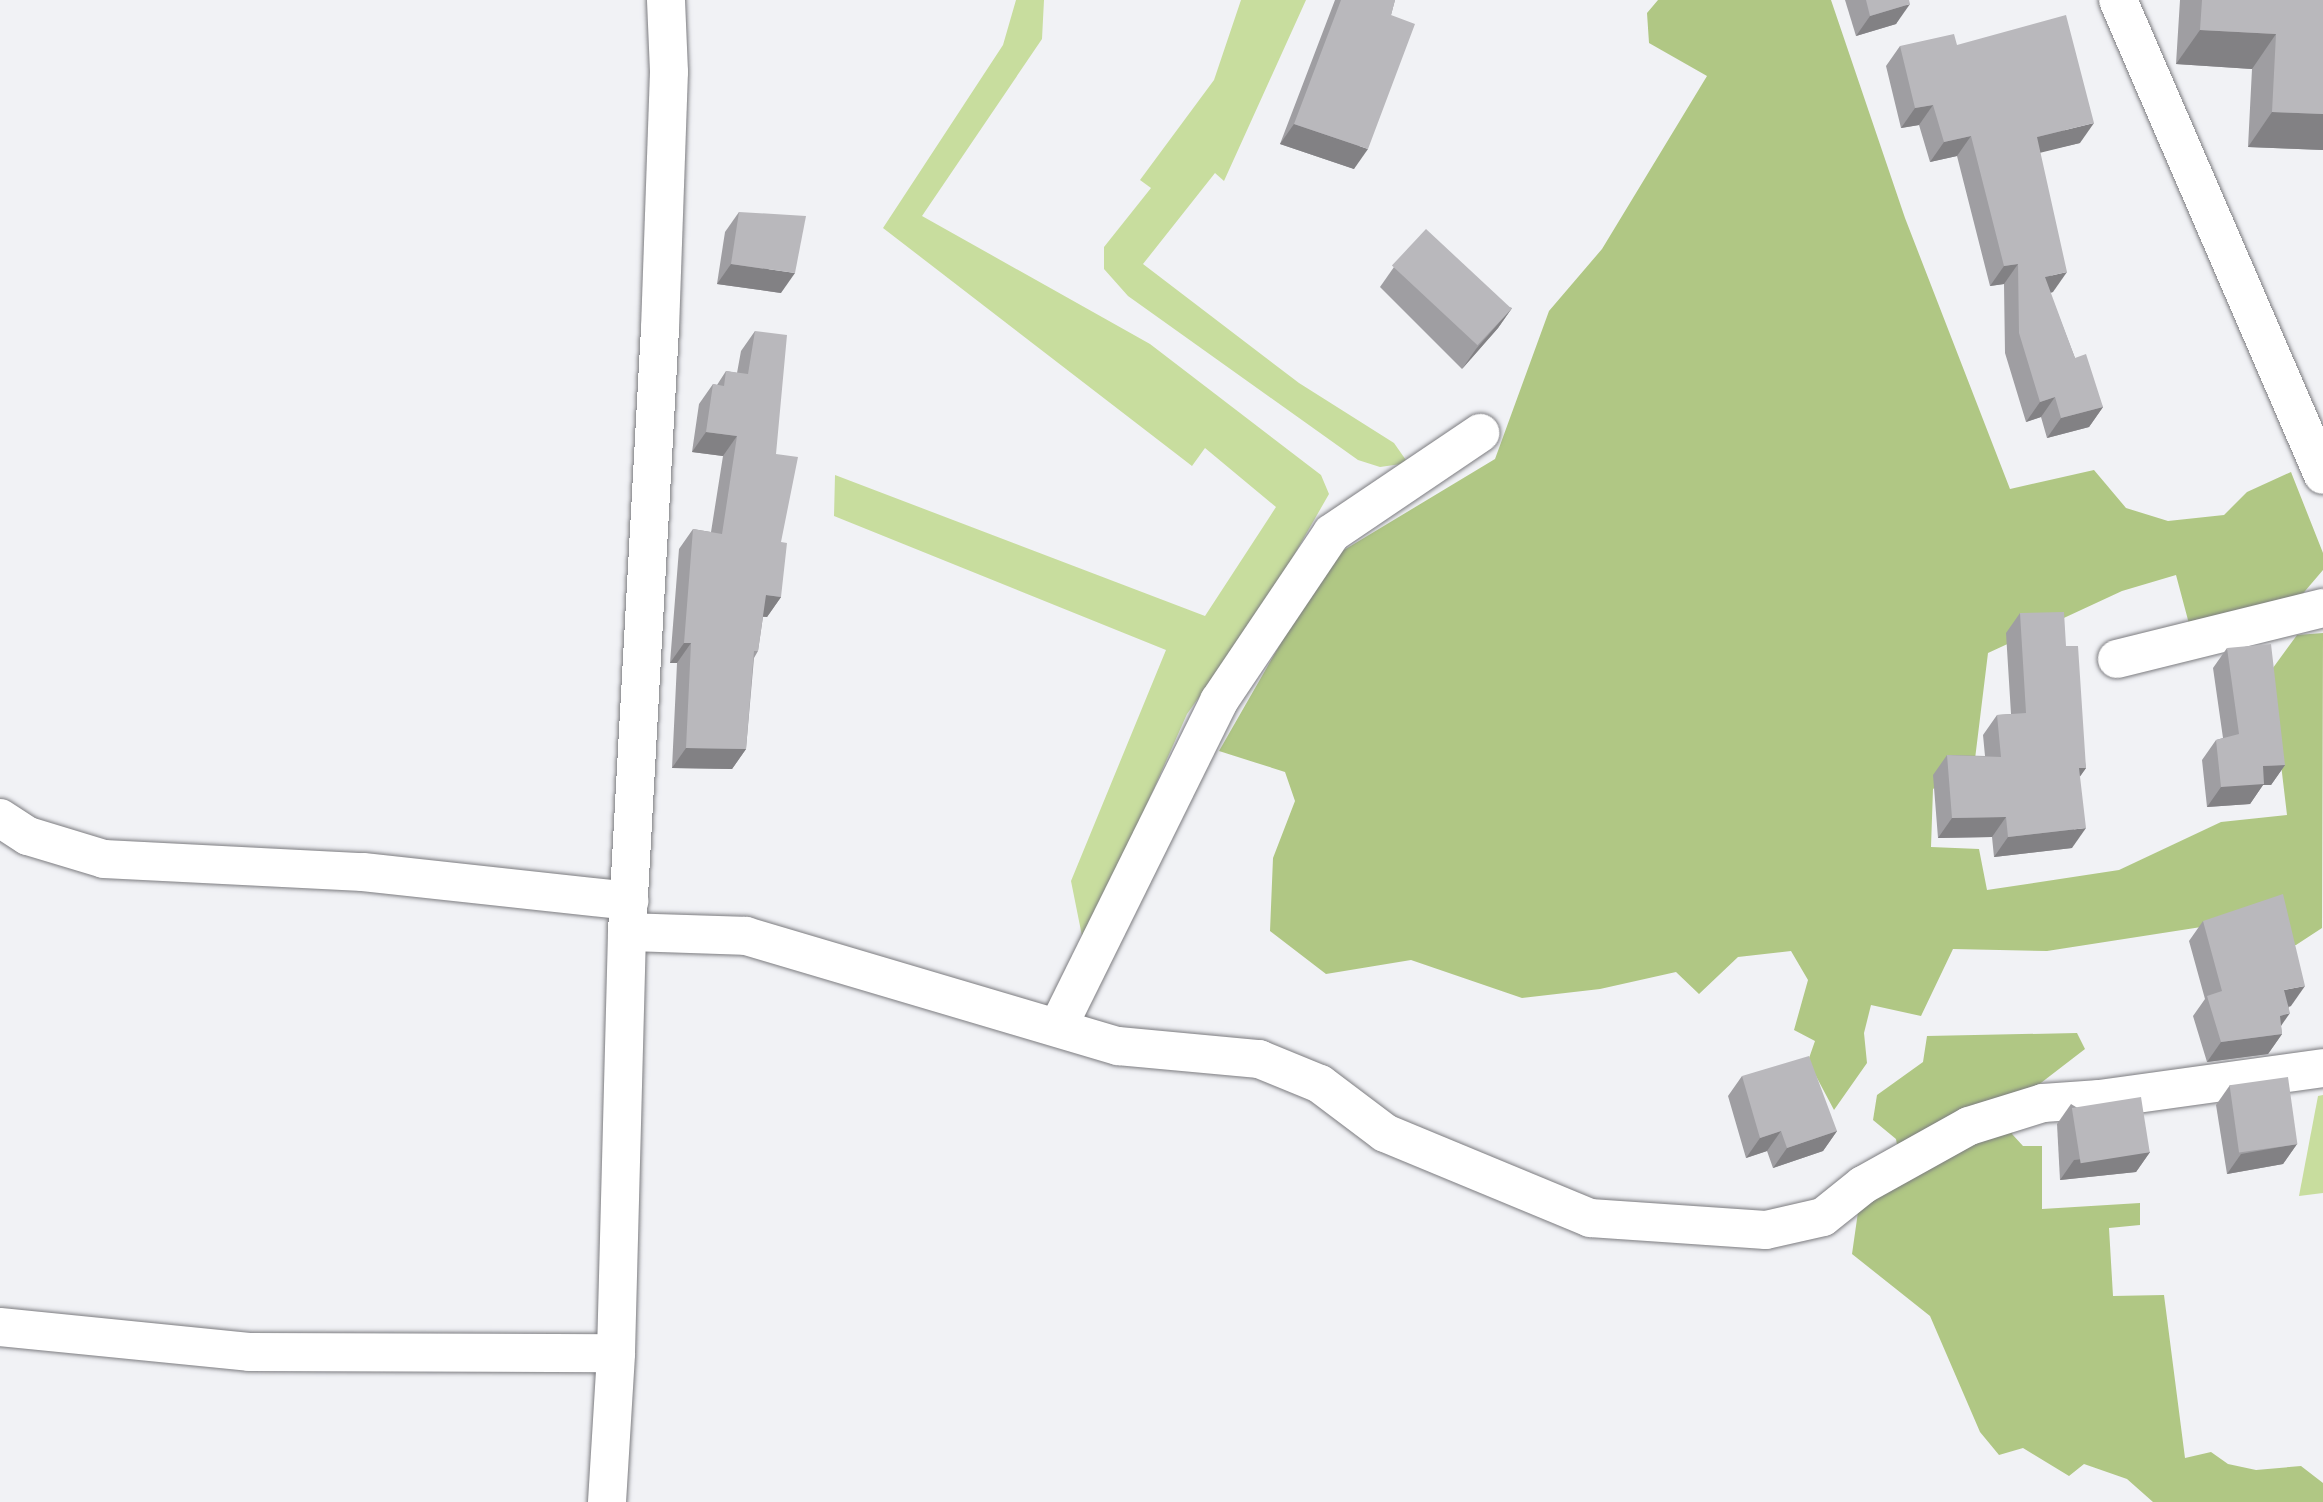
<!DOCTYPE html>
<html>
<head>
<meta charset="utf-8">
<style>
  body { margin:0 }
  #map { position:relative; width:2323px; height:1502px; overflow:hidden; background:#f1f2f5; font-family:Ubuntu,sans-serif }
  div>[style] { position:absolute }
  .green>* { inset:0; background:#c8dd9e }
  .forest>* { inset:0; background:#b0c784 }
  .roads { filter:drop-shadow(0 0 2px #7c7c80) drop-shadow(0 0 2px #7c7c80) }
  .minor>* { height:38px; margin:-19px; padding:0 19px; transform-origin:19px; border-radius:19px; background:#fff }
  .wall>* { inset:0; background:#9f9ea2 }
  .shaded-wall>* { inset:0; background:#828184 }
  .building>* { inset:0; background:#b9b8bc; transform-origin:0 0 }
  span { translate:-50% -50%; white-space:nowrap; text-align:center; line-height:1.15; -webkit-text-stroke:6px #fff; paint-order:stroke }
</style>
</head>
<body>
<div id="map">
  <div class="green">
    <i style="clip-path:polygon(1016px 0,1044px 0,1042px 39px,922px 216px,1150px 344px,1321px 475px,1329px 494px,1266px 604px,1187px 714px,1084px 946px,1071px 881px,1166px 650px,834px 516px,835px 475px,1205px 616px,1276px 507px,1205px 448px,1192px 466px,883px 228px,1003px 45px)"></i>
    <i style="clip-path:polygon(1241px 0,1306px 0,1224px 181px,1215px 173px,1143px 264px,1299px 383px,1394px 443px,1408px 463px,1380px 467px,1358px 460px,1128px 296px,1104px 269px,1104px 247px,1151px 188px,1140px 180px,1214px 80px)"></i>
    <i style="clip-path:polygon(2323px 1095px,2323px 1193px,2299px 1196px,2318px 1096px)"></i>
  </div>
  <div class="forest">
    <i style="clip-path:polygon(1658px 0,1831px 0,1905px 218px,2010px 489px,2094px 470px,2126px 508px,2168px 521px,2224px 515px,2247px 492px,2291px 472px,2323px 553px,2323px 570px,2288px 611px,2192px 635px,2176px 575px,2122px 591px,1988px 653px,1975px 759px,1933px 789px,1931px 847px,1979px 849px,1987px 890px,2119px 870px,2221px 822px,2287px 815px,2270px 672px,2297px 635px,2323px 633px,2322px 928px,2296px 945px,2257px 948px,2227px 923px,2047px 951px,1953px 949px,1921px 1016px,1871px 1005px,1864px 1033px,1867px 1063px,1834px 1110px,1808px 1061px,1815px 1041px,1794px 1030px,1808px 980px,1791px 951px,1738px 957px,1699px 994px,1676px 972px,1600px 989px,1522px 998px,1411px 960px,1326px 974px,1270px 931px,1273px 858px,1295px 801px,1285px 772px,1219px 751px,1329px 559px,1495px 459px,1549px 311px,1602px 249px,1707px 76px,1649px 43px,1647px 13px)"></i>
    <i style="clip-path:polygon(2077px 1033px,2085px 1049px,2033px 1089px,2012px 1134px,2023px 1146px,2042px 1146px,2042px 1209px,2140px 1203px,2140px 1225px,2109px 1228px,2113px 1296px,2164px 1295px,2185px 1458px,2211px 1452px,2228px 1464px,2256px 1470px,2301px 1466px,2323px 1483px,2323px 1502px,2153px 1502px,2127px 1479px,2084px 1464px,2069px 1476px,2023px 1448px,1999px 1455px,1980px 1432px,1930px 1316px,1852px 1254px,1860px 1198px,1903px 1178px,1896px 1139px,1873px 1120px,1877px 1095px,1923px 1062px,1927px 1036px)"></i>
  </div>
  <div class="roads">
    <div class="minor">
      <i style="left:2118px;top:0;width:517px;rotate:66.66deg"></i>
      <i style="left:2117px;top:659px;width:212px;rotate:-13.9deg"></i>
      <i style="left:0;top:818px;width:33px;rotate:33deg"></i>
      <i style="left:28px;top:836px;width:79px;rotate:16.8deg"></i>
      <i style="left:104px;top:859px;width:259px;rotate:2.9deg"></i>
      <i style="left:363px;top:872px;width:268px;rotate:6.2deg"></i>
      <i style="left:627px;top:932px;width:119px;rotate:1.9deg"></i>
      <i style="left:746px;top:936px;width:388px;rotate:16.5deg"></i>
      <i style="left:1118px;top:1046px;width:142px;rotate:5.3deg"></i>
      <i style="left:1259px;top:1059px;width:66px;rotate:22.3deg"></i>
      <i style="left:1320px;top:1084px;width:81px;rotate:37deg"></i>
      <i style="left:1385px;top:1133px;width:222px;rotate:22.5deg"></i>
      <i style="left:1590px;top:1218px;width:176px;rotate:3.9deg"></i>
      <i style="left:1766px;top:1230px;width:58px;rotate:-12.8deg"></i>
      <i style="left:1823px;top:1217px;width:51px;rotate:-38.7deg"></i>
      <i style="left:1863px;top:1185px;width:121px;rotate:-29.1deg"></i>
      <i style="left:1969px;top:1126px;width:77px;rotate:-17.3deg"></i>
      <i style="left:2043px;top:1103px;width:57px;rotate:-4deg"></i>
      <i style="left:2100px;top:1099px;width:225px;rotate:-7.9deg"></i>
      <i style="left:1058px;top:1027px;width:364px;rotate:-63.7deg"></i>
      <i style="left:1219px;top:701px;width:202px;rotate:-56.1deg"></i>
      <i style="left:1332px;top:533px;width:179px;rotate:-34deg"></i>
      <i style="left:0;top:1327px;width:250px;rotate:5.7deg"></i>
      <i style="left:249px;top:1352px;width:367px;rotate:0.2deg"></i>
      <i style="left:607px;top:1502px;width:149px;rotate:-86.5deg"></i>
      <i style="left:616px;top:1353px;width:421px;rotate:-88.5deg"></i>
      <i style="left:627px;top:932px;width:604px;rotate:-86.87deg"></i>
      <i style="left:660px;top:329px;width:257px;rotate:-88deg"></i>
      <i style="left:669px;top:72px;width:72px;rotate:-92.4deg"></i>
    </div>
  </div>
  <div class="wall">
    <i style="clip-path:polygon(1335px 0,1395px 0,1391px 15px,1354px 169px,1280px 144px)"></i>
    <i style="clip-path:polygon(1845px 0,1909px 0,1896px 24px,1856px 36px)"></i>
    <i style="clip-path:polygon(2180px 0,2323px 0,2323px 150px,2248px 147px,2252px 69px,2176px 64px)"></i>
    <i style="clip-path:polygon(1957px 45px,2080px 143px,2040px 152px,2053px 292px,2050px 293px,2075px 358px,2103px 407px,2089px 427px,2047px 438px,2041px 417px,2026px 422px,2005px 353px,2004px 284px,1990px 286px,1957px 156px,1930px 162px,1919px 125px,1901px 128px,1886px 66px,1900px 46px)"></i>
    <i style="clip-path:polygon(739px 212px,781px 293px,717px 284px,725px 232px)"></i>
    <i style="clip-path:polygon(1394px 267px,1512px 308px,1498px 328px,1462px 369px,1380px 287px)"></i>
    <i style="clip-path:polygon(755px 331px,776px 454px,781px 542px,781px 597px,767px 617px,763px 617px,758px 651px,754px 658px,746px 749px,732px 769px,672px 768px,677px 663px,670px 663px,679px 549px,693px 529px,711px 532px,723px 456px,692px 452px,699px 404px,713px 384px,717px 385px,726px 371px,737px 373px,741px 351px)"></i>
    <i style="clip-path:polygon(2020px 613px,2066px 646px,2086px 768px,2080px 776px,2072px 848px,1994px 857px,1992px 837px,1938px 838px,1933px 775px,1947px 755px,1985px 756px,1983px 735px,1997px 715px,2011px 714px,2006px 633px)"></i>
    <i style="clip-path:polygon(2227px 648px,2285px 765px,2271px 785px,2263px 785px,2250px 804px,2207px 807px,2202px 760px,2216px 740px,2223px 738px,2213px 668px)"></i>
    <i style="clip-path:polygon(2203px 921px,2291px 1006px,2289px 1007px,2281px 1026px,2282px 1034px,2268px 1054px,2207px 1062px,2193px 1016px,2205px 999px,2189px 941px)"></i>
    <i style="clip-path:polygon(1742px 1076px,1837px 1131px,1823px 1151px,1773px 1168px,1767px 1151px,1746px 1158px,1728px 1096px)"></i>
    <i style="clip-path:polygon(2230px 1085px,2297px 1144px,2283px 1164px,2227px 1174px,2216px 1105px)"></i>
    <i style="clip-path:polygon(2071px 1104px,2150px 1152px,2136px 1172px,2060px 1180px,2057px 1124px)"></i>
  </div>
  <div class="shaded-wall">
    <i style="clip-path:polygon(1910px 4px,1896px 24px,1856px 36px,1870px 16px)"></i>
    <i style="clip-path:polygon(2200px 30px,2276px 34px,2252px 69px,2176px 64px)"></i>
    <i style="clip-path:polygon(1933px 105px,1919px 125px,1901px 128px,1915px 108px)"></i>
    <i style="clip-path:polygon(2272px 112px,2323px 114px,2323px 150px,2248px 147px)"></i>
    <i style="clip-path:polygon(2094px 123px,2080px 143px,2023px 157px,2037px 137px)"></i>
    <i style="clip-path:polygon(1294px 124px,1368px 149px,1354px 169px,1280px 144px)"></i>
    <i style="clip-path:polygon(1971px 136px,1957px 156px,1930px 162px,1944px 142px)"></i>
    <i style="clip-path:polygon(731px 264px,795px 273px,781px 293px,717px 284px)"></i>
    <i style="clip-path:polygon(2018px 264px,2004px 284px,1990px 286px,2004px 266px)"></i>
    <i style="clip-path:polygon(2067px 272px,2053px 292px,2031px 297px,2045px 277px)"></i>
    <i style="clip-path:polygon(1512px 308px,1498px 328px,1462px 369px,1476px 349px)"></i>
    <i style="clip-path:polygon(2055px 397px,2041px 417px,2026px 422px,2040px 402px)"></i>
    <i style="clip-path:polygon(2103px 407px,2089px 427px,2047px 438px,2061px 418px)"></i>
    <i style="clip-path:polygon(706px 432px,737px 436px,723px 456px,692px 452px)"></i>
    <i style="clip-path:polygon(766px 595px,781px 597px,767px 617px,752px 615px)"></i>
    <i style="clip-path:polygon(684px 643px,691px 643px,677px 663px,670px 663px)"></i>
    <i style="clip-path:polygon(686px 748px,746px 749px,732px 769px,672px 768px)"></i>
    <i style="clip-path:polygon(2285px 765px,2271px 785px,2263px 785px,2250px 804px,2207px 807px,2221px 787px,2263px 766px)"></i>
    <i style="clip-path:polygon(2079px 768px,2086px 768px,2072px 788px)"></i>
    <i style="clip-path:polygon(2006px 817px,1992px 837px,1938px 838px,1952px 818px)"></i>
    <i style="clip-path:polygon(2086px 828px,2072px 848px,1994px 857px,2008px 837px)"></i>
    <i style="clip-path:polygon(2305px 986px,2291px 1006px,2270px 1010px,2284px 990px)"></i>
    <i style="clip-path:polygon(2290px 1013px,2276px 1033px,2280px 1016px)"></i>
    <i style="clip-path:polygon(2282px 1034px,2268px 1054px,2207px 1062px,2221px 1042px)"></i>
    <i style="clip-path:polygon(1781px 1131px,1767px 1151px,1746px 1158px,1760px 1138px)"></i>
    <i style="clip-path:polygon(1837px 1131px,1823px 1151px,1773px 1168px,1787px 1148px)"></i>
    <i style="clip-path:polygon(2297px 1144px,2283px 1164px,2227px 1174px,2241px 1154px)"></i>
    <i style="clip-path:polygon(2150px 1152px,2136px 1172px,2060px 1180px,2074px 1160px)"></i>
  </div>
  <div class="building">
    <i style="clip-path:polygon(1341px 0,1395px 0,1391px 15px,1415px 24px,1368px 149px,1294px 124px)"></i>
    <i style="clip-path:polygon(1866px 0,1909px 0,1910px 4px,1870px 16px)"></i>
    <i style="clip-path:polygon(2202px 0,2323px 0,2323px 114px,2272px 112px,2276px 34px,2200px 30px)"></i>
    <i style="clip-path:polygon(2066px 15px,2094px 123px,2037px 137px,2067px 272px,2045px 277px,2075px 358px,2086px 354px,2103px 407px,2061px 418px,2055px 397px,2040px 402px,2019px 333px,2018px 264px,2004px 266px,1971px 136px,1944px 142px,1933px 105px,1915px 108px,1900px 46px,1954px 34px,1957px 45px)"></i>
    <i style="clip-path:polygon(739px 212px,806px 216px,795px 273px,731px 264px)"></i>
    <i style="left:1426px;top:229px;width:117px;height:50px;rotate:43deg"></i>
    <i style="clip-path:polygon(755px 331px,787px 335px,776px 454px,798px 457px,781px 542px,787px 543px,781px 597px,766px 595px,758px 651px,754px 651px,746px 749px,686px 748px,691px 643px,684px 643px,693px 529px,722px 534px,737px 436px,706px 432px,713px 384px,724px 386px,726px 371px,748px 374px)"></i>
    <i style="clip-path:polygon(2064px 612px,2066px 646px,2078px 646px,2086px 768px,2079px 768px,2086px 828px,2008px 837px,2006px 817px,1952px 818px,1947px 755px,2001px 757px,1997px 715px,2026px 713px,2020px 613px)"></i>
    <i style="clip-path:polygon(2271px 644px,2285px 765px,2263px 766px,2264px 784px,2221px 787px,2216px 740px,2239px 734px,2227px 648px)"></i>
    <i style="clip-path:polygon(2283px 894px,2305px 986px,2284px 990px,2290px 1013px,2280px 1016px,2282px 1034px,2221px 1042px,2207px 996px,2222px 991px,2203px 921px)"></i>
    <i style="clip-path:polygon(1809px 1056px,1837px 1131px,1787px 1148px,1781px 1131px,1760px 1138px,1742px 1076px)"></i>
    <i style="left:2288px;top:1077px;width:68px;height:59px;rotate:82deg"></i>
    <i style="left:2141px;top:1097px;width:56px;height:70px;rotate:81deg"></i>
  </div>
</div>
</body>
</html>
